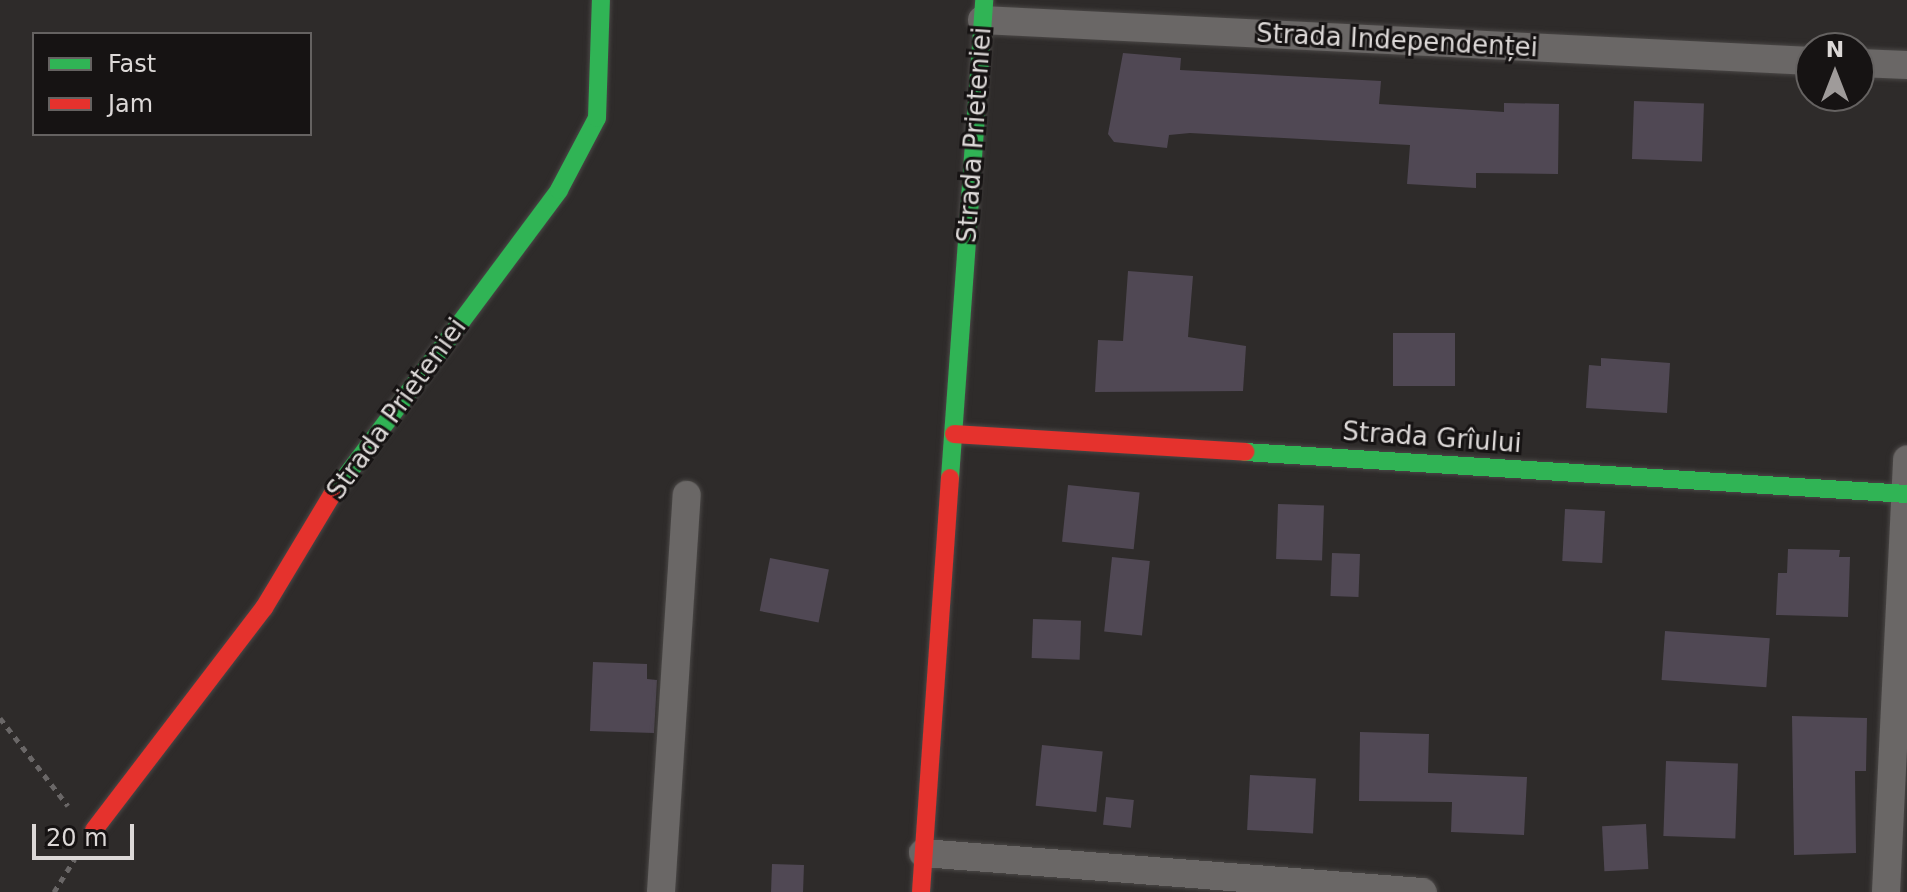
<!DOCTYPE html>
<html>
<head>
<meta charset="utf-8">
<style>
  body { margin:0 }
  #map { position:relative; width:1907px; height:892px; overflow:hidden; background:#2e2b2a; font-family:"DejaVu Sans",sans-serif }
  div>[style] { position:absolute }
  .building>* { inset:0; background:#504854; transform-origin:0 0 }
  .path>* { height:5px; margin-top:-2.5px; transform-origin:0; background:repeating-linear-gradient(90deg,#6a6767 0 6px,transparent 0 12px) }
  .roads { filter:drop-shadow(0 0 2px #4a4746) drop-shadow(0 0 2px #4a4746) }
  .street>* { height:28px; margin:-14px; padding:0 14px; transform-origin:14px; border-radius:14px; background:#6a6766 }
  .fast>* { height:18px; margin:-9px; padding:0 9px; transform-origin:9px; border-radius:9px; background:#30b455 }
  .jam>* { height:18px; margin:-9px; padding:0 9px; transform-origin:9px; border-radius:9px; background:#e5322d }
  span { translate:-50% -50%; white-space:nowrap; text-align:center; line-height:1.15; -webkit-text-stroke:6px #161313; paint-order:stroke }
  .street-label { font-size:26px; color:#dcd8d7 }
  .legend { position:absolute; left:32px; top:32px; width:280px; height:104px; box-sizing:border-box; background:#161313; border:2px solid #656261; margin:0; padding:10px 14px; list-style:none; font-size:24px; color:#dcd8d7 }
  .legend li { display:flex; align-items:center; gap:16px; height:40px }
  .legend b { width:40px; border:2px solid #656261 }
  .north { position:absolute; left:1795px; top:32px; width:80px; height:80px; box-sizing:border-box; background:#161313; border:2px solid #656261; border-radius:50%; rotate:0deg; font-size:22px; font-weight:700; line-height:32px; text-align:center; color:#dcd8d7 }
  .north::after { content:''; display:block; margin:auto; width:28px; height:36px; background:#9f9b9a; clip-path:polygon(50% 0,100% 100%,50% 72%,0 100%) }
  .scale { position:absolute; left:32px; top:824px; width:102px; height:36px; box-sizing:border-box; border:4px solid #dcd8d7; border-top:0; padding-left:10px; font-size:24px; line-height:28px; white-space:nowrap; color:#dcd8d7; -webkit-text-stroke:6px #161313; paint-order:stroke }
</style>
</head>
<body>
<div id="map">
  <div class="building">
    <i style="clip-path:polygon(1123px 53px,1181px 58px,1180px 70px,1381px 81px,1379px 104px,1504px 112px,1504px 103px,1559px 104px,1558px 174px,1476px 173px,1476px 188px,1407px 184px,1410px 145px,1190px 133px,1169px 135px,1167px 148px,1114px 142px,1108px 134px)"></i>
    <i style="left:1634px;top:101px;width:70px;height:58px;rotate:2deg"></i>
    <i style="clip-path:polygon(1128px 271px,1193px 276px,1188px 337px,1246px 346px,1243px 391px,1095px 392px,1098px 340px,1123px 341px)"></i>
    <i style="left:1393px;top:333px;width:62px;height:53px"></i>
    <i style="clip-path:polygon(1601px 358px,1670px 363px,1667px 413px,1586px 408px,1589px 365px,1601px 366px)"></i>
    <i style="left:1068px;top:485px;width:72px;height:57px;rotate:6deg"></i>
    <i style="left:1278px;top:504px;width:46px;height:55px;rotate:2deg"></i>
    <i style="left:1565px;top:509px;width:40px;height:52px;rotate:3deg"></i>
    <i style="clip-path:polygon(1788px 549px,1840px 550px,1839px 557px,1850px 557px,1848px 617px,1776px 615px,1778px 573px,1787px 573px)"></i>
    <i style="left:1332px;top:553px;width:28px;height:43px;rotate:2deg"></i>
    <i style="left:1112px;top:557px;width:38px;height:75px;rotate:6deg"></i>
    <i style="left:770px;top:558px;width:60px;height:54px;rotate:11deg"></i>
    <i style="left:1033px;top:619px;width:48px;height:39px;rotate:2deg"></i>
    <i style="left:1665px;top:631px;width:105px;height:49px;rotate:4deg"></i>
    <i style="clip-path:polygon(593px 662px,647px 664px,647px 679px,657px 680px,654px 733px,590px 731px)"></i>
    <i style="clip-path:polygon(1792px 716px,1867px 718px,1866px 771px,1855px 771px,1856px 853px,1794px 855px)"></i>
    <i style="clip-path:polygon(1360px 732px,1429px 734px,1428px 773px,1527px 777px,1524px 835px,1451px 832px,1452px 802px,1359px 801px)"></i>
    <i style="left:1042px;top:745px;width:61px;height:61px;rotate:6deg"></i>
    <i style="left:1666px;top:761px;width:72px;height:75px;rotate:2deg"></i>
    <i style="left:1250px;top:775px;width:66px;height:55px;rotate:3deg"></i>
    <i style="left:1106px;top:797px;width:28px;height:28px;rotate:6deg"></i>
    <i style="left:1646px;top:824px;width:45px;height:44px;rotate:87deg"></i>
    <i style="left:772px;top:864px;width:32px;height:28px;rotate:2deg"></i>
  </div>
  <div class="path">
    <i style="left:0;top:718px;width:111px;rotate:52.3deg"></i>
    <i style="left:54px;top:892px;width:39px;rotate:-58deg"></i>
  </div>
  <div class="roads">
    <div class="street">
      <i style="left:982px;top:20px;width:830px;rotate:2.83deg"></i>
      <i style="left:1859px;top:63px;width:48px;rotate:2.4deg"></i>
      <i style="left:923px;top:853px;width:501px;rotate:4.47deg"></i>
      <i style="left:661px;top:892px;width:398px;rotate:-86.3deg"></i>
      <i style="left:1886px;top:892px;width:433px;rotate:-87.2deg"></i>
    </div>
    <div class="fast">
      <i style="left:1245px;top:452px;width:663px;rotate:3.63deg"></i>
      <i style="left:950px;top:478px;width:479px;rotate:-85.9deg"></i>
      <i style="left:332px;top:495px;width:380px;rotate:-53.3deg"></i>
      <i style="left:559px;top:190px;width:81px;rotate:-62.2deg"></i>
      <i style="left:597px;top:118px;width:118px;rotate:-88.1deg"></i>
    </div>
    <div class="jam">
      <i style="left:954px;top:434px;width:292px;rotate:3.5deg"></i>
      <i style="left:94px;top:830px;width:280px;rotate:-52.6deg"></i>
      <i style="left:264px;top:608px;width:132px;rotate:-59deg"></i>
      <i style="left:921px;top:892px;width:415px;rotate:-86deg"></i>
    </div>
  </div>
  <div class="street-label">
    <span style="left:1397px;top:41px;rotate:3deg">Strada Independenței</span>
    <span style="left:975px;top:135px;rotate:-86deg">Strada Prieteniei</span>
    <span style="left:397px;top:409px;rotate:-54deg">Strada Prieteniei</span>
    <span style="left:1432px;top:438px;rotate:4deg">Strada Grîului</span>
  </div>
  <ul class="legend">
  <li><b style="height:10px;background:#30b455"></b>Fast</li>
  <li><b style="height:10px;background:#e5322d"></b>Jam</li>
  </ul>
  <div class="north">N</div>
  <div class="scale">20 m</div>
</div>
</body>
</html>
